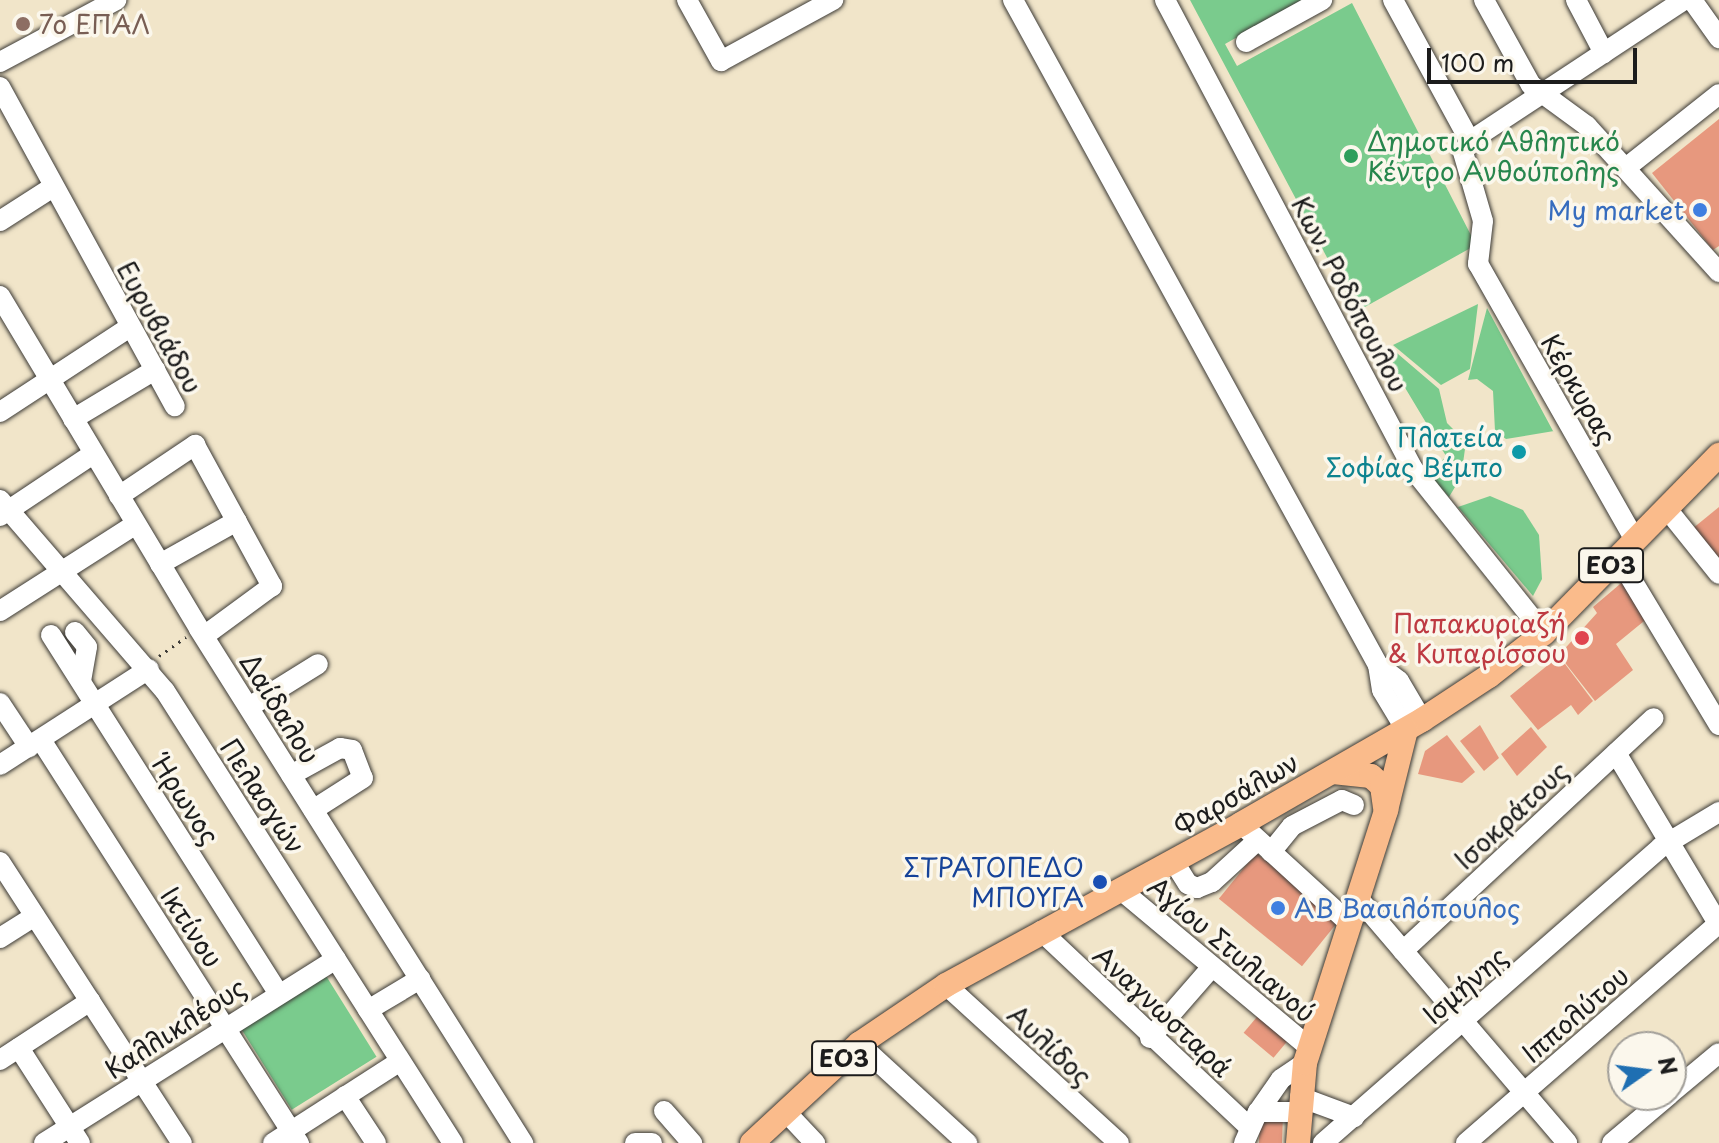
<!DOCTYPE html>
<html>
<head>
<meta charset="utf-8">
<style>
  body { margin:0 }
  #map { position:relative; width:1719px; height:1143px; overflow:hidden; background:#f1e5c9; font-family:"Playpen Sans",sans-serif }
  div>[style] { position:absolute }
  .green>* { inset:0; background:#7acb8d; transform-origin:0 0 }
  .building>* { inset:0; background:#e7987e; transform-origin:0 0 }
  .path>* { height:3px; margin-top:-1.5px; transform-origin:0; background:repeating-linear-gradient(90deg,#3c3a36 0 2px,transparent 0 8px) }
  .roads { filter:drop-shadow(0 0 2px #3c3a36) drop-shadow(0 0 2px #3c3a36) }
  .minor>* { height:20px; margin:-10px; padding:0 10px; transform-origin:10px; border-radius:10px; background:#fff }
  .major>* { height:24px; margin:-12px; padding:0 12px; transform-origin:12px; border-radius:12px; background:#fabb8b }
  .dots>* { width:22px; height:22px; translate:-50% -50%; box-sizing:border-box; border:4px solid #fbf7ec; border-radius:50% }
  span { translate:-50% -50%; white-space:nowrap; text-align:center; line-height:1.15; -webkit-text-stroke:7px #fbf7ec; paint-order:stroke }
  .shield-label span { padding:2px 6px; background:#fbf7ec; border:2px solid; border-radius:6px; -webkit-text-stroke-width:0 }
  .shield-label { font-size:24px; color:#1c1c1c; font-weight:700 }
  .education-label { font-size:26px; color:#785e54 }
  .left { translate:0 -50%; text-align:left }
  .leisure-label { font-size:26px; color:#27864d }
  .shop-label { font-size:26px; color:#366cbe }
  .right { translate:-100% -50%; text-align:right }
  .street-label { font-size:26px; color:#1c1c1c }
  .culture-label { font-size:26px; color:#0d838f }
  .health-label { font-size:26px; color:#be3a42 }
  .transit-label { font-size:26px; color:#164399 }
  .north { position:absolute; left:1607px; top:1031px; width:80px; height:80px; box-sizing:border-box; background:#fbf7ec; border:2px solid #a29f99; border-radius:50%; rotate:76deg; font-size:22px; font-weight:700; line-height:32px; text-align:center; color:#1c1c1c }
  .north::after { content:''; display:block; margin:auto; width:28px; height:36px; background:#1f6fb2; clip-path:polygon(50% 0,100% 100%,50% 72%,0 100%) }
  .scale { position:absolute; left:1427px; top:48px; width:210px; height:36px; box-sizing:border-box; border:4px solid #1c1c1c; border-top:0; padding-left:10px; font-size:24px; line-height:28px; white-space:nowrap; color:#1c1c1c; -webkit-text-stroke:6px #fbf7ec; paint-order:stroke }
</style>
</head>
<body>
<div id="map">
  <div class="green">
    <i style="clip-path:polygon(1190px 0,1303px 0,1225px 44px,1237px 66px,1352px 3px,1476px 245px,1356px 312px)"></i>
    <i style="clip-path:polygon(1478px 304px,1470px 369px,1441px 385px,1393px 345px)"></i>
    <i style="clip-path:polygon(1487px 308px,1553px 431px,1554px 431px,1506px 439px,1495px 431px,1493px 391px,1477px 379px,1468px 380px)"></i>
    <i style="clip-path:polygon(1391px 348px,1439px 389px,1447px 423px,1466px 442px,1461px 477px,1449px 497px,1430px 475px,1446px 456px,1383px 351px)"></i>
    <i style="clip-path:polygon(1490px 496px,1523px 510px,1539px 535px,1542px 579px,1533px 596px,1458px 507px)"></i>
    <i style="left:323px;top:971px;width:101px;height:100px;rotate:58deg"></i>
  </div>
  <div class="building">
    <i style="clip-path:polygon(1719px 119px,1719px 246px,1713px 250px,1652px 173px)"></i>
    <i style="clip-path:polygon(1719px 507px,1719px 562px,1692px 529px)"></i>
    <i style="clip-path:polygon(1626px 579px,1649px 617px,1616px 644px,1633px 670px,1595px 701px,1559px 655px,1597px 613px,1593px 607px)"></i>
    <i style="clip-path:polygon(1559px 656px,1593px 701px,1578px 715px,1571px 705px,1538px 730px,1510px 696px)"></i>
    <i style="clip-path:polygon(1480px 725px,1499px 758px,1484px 771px,1460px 741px)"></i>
    <i style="clip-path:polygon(1531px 727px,1547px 747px,1517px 776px,1501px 754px)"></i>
    <i style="clip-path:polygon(1447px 735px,1475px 772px,1462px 783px,1418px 774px,1425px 751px)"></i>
    <i style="left:1256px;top:853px;width:107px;height:59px;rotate:39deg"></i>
    <i style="left:1261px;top:1012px;width:39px;height:27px;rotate:40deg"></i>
    <i style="left:1260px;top:1114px;width:23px;height:29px;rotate:2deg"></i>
  </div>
  <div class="path">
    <i style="left:159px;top:656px;width:33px;rotate:-35deg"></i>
  </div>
  <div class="roads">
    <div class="minor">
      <i style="left:687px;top:0;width:70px;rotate:60.9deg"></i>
      <i style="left:721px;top:61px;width:128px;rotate:-28.6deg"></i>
      <i style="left:1013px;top:0;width:759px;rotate:61.24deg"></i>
      <i style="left:1378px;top:665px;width:25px;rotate:81deg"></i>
      <i style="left:1382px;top:690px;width:47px;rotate:59deg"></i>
      <i style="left:1165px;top:0;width:531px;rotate:62.13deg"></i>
      <i style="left:1413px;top:469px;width:210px;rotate:51.4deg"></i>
      <i style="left:1393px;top:0;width:161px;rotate:61.4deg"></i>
      <i style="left:1484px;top:0;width:97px;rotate:61.1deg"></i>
      <i style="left:1531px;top:85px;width:69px;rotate:36.2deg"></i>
      <i style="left:1587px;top:126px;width:197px;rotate:47.9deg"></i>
      <i style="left:1576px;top:0;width:60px;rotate:62.2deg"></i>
      <i style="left:1692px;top:0;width:47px;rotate:54.6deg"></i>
      <i style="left:1246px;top:42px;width:87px;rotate:-28.9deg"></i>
      <i style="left:0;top:62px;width:132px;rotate:-28.1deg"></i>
      <i style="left:0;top:87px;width:364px;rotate:61.3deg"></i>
      <i style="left:1627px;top:167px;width:117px;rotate:-38.4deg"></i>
      <i style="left:0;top:221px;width:63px;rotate:-32.7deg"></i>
      <i style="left:0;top:296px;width:388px;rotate:59.1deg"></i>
      <i style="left:199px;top:629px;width:608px;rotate:57.77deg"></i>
      <i style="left:0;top:412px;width:155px;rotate:-33.2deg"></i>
      <i style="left:73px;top:419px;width:96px;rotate:-30.9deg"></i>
      <i style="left:119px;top:496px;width:92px;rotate:-33.9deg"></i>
      <i style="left:195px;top:445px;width:161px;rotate:61.4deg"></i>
      <i style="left:272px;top:586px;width:84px;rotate:143.7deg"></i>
      <i style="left:0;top:500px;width:252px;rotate:49.2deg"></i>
      <i style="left:165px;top:691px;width:536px;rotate:57.5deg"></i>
      <i style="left:1667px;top:509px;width:83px;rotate:51.3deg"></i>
      <i style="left:0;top:516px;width:112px;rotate:-33.7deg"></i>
      <i style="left:1635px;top:540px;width:318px;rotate:-119.6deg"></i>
      <i style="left:1478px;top:264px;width:43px;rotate:-83.4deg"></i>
      <i style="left:1483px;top:221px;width:72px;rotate:-106.2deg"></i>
      <i style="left:1463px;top:152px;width:13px;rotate:-58deg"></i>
      <i style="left:1470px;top:141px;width:256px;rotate:-33.4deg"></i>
      <i style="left:1618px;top:557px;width:196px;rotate:59deg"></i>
      <i style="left:160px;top:564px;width:88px;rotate:-29.2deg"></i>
      <i style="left:0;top:611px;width:161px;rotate:-32.6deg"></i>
      <i style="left:75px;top:632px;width:19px;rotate:51deg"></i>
      <i style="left:87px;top:647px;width:34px;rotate:100deg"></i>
      <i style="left:51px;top:635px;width:424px;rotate:57.6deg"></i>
      <i style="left:1378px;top:665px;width:26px;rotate:37deg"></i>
      <i style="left:1399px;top:681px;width:45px;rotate:59.5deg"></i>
      <i style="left:0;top:703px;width:53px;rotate:56.6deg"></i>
      <i style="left:249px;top:707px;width:81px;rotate:-31.9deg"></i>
      <i style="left:41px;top:740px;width:479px;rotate:57.4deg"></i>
      <i style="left:1616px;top:753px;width:200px;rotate:59.1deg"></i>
      <i style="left:0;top:765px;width:177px;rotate:-32.8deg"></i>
      <i style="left:291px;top:775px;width:56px;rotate:-28.9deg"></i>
      <i style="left:340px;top:748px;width:12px;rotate:9deg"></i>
      <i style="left:352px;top:750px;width:30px;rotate:69deg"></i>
      <i style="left:363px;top:778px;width:59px;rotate:147.4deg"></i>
      <i style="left:1241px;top:824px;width:148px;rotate:42.5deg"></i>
      <i style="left:1271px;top:852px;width:33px;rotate:-51deg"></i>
      <i style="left:1292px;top:826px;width:56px;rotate:-27.5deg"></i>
      <i style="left:1342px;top:800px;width:13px;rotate:23deg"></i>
      <i style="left:0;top:862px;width:335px;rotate:57.1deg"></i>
      <i style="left:1174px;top:862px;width:26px;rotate:58deg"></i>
      <i style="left:1188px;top:884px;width:10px;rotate:24deg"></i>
      <i style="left:1197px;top:888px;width:16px;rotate:-22deg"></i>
      <i style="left:1212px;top:882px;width:62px;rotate:-42.4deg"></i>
      <i style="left:1121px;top:890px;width:246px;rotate:39.9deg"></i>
      <i style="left:1358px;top:898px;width:322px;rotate:49.5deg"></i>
      <i style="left:1041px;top:931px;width:287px;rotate:43.3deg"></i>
      <i style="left:0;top:938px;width:41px;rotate:-32.2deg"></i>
      <i style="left:1403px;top:951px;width:342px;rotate:-42.9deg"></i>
      <i style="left:946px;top:985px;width:234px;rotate:42.4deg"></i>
      <i style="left:368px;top:1010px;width:61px;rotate:-30.8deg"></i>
      <i style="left:1150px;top:1038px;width:93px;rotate:-48.9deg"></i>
      <i style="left:859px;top:1044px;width:147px;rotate:42.5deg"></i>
      <i style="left:19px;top:1048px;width:113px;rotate:57.3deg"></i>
      <i style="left:0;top:1060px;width:108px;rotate:-33.2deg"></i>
      <i style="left:1671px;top:1093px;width:62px;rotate:-39.8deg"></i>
      <i style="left:345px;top:1096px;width:56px;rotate:56.6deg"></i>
      <i style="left:1300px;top:1097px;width:58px;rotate:20.3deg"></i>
      <i style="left:664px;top:1111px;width:43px;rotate:48.8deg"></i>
      <i style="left:785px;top:1111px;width:44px;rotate:46.8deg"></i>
      <i style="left:1258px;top:1112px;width:41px"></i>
      <i style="left:44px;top:1143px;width:345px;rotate:-32.2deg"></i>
      <i style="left:273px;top:1143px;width:151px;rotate:-32.8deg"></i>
      <i style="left:635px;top:1143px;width:17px"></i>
      <i style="left:1244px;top:1143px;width:34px;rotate:-66deg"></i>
      <i style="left:1258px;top:1112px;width:40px;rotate:-55.1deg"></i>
      <i style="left:1281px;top:1079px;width:29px;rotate:-34deg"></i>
      <i style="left:1323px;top:1143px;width:449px;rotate:-41.2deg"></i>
      <i style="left:1661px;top:847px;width:68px;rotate:-31.1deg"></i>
      <i style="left:1466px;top:1143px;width:334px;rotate:-41deg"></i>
      <i style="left:1612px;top:1143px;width:75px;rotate:-40.1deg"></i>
    </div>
    <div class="major">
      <i style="left:1333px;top:772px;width:38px;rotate:6deg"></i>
      <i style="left:1371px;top:776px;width:15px;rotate:42deg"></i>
      <i style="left:1382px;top:786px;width:21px;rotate:82deg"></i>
      <i style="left:752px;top:1143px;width:146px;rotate:-42.8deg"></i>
      <i style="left:859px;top:1044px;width:105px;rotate:-34.1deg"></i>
      <i style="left:946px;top:985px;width:336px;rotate:-28.6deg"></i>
      <i style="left:1241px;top:824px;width:209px;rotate:-29.9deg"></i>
      <i style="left:1422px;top:720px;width:80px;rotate:-33.3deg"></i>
      <i style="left:1489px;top:676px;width:70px;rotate:-38deg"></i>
      <i style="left:1544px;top:633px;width:250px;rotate:-45.5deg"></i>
      <i style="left:1298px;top:1143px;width:80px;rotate:-85deg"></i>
      <i style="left:1305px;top:1063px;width:266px;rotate:-72.2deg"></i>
      <i style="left:1386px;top:810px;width:82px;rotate:-76deg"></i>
    </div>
  </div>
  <div class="dots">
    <i style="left:23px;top:24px;background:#8d6e63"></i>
    <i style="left:1351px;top:156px;background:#2e9e5b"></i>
    <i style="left:1700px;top:210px;background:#3f7fe0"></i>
    <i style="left:1519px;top:452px;background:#0f9aa8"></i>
    <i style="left:1582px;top:638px;background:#e0444e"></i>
    <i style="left:1100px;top:882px;background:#1a4fb4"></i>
    <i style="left:1278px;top:908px;background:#3f7fe0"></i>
  </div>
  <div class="shield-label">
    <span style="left:1611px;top:565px">ΕΟ3</span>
    <span style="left:844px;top:1058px">ΕΟ3</span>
  </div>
  <div class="education-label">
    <span class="left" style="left:39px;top:24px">7ο ΕΠΑΛ</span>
  </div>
  <div class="leisure-label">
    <span class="left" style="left:1367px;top:156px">Δημοτικό Αθλητικό<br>Κέντρο Ανθούπολης</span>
  </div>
  <div class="shop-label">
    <span class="right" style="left:1684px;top:210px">My market</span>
    <span class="left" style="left:1294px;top:908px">ΑΒ Βασιλόπουλος</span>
  </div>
  <div class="street-label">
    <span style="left:1350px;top:294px;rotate:62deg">Κων. Ροδόπουλου</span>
    <span style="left:160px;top:327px;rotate:61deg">Ευρυβιάδου</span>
    <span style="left:1579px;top:389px;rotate:60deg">Κέρκυρας</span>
    <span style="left:280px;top:708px;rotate:58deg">Δαίδαλου</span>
    <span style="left:1236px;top:794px;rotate:-30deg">Φαρσάλων</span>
    <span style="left:263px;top:796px;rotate:57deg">Πελασγών</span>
    <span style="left:186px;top:800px;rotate:57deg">Ήρωνος</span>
    <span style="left:1511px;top:815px;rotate:-43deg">Ισοκράτους</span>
    <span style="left:192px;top:927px;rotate:57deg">Ικτίνου</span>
    <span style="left:1232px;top:949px;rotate:40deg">Αγίου Στυλιανού</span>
    <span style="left:1465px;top:985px;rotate:-41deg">Ισμήνης</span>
    <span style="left:1163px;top:1011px;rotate:43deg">Αναγνωσταρά</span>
    <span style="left:1575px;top:1014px;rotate:-41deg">Ιππολύτου</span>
    <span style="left:175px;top:1028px;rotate:-33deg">Καλλικλέους</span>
    <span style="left:1050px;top:1045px;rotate:43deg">Αυλίδος</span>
  </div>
  <div class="culture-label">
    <span class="right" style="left:1503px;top:452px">Πλατεία<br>Σοφίας Βέμπο</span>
  </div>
  <div class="health-label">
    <span class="right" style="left:1566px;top:638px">Παπακυριαζή<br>&amp; Κυπαρίσσου</span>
  </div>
  <div class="transit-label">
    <span class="right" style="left:1084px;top:882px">ΣΤΡΑΤΟΠΕΔΟ<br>ΜΠΟΥΓΑ</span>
  </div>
  <div class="north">N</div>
  <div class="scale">100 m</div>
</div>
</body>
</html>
